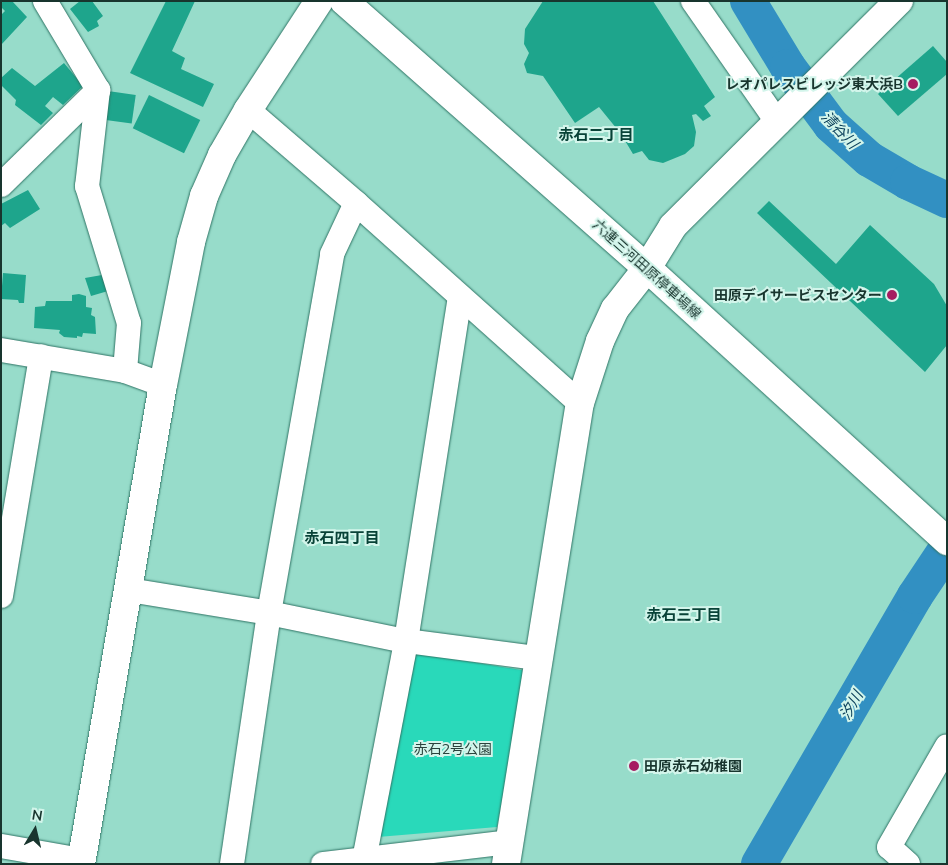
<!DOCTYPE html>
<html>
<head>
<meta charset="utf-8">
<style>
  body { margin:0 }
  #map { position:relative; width:948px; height:865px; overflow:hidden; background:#97dcca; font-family:Mulish,"Noto Sans JP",sans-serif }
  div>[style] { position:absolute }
  .green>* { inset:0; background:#29d9ba }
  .river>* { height:36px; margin:-18px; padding:0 18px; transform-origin:18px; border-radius:18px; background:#3290c2 }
  .building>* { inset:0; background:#1ea58c; transform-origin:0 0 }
  .roads { filter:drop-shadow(0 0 1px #2f7465) drop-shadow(0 0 1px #2f7465) }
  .street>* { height:24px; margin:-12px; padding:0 12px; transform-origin:12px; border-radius:12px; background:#fff }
  .secondary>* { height:28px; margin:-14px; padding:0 14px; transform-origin:14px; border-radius:14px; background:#fff }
  .dots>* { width:14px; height:14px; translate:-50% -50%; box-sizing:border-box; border:2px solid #d3f5eb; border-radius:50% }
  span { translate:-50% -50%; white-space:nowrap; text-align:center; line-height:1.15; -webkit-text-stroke:4px #d3f5eb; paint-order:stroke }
  .poi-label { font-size:14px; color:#18352e; font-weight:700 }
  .right { translate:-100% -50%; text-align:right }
  .left { translate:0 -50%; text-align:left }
  .street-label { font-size:14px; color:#18352e }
  .park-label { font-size:14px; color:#29433d }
  .water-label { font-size:15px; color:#083d58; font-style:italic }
  .neighbourhood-label { font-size:15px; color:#084237; font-weight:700 }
  .frame { position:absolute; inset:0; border:2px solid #18352e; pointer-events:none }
  .north { position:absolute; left:10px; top:805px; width:50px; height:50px; -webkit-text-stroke:4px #d3f5eb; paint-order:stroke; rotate:9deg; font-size:14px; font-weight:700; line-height:20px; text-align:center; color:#18352e }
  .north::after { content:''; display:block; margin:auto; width:18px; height:22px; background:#18352e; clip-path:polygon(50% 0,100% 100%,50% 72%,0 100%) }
</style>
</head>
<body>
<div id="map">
  <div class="green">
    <i style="clip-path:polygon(412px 652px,527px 671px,497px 827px,378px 837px)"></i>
  </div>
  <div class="river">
    <i style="left:748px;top:1px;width:77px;rotate:58.8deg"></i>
    <i style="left:788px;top:67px;width:72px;rotate:53.4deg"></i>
    <i style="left:831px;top:125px;width:51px;rotate:41.8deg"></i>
    <i style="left:869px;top:159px;width:45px;rotate:30.5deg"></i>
    <i style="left:908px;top:182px;width:43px;rotate:24.8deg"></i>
    <i style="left:759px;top:864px;width:310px;rotate:-59.8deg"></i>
    <i style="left:915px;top:596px;width:58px;rotate:-56.3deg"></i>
  </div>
  <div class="building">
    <i style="clip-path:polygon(4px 1px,12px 1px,27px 17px,1px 45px,1px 15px,5px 11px,1px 7px,1px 3px)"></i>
    <i style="clip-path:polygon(80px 1px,92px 1px,103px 16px,97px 21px,99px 26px,88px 32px,70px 9px)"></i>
    <i style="clip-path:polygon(166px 1px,195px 1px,172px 51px,185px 58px,181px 69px,214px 84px,203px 107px,130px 73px)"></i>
    <i style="clip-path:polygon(543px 1px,653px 1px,715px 97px,704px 106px,711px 116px,703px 121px,696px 114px,692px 115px,696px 132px,694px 146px,685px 154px,663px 163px,649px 160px,642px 151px,633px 154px,621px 134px,599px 107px,575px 123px,543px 76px,527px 73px,524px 64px,529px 53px,524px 44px,525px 29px)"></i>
    <i style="clip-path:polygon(933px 46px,947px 62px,947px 74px,898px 116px,878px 94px)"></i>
    <i style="clip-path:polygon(64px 63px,83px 86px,63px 105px,53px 97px,45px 106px,53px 113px,41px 125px,15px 105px,16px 100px,1px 85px,1px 78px,12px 68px,35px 86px)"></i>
    <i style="left:108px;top:91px;width:28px;height:29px;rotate:8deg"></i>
    <i style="left:149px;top:95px;width:57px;height:37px;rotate:26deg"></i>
    <i style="clip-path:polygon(28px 190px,40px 209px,10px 228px,5px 223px,1px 226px,1px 204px)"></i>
    <i style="clip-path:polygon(769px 201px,836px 264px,870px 225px,934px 284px,947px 306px,947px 345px,925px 372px,757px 213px)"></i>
    <i style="clip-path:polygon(3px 273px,26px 275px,24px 303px,19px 303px,18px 300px,1px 299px)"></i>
    <i style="clip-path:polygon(102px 275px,108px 291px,91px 296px,85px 278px)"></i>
    <i style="clip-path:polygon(79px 294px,86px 296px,86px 307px,92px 308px,91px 315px,95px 317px,96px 334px,83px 333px,82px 337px,77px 336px,77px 338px,64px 337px,59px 333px,60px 330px,34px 328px,35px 307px,45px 306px,46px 301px,72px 301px,72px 295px)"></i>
  </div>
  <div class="roads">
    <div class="street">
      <i style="left:45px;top:1px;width:104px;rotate:59.2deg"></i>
      <i style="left:98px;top:90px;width:97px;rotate:96.5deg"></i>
      <i style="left:87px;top:186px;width:143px;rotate:73deg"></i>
      <i style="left:129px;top:323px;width:48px;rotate:94.8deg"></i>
      <i style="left:693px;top:1px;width:149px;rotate:55.1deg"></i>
      <i style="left:248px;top:110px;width:143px;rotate:40.7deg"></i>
      <i style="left:356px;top:203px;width:300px;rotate:41.8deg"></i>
      <i style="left:1px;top:185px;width:136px;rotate:-44.4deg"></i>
      <i style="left:1px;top:350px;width:126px;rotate:9.6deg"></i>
      <i style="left:125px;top:371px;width:40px;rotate:20.2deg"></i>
      <i style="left:129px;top:590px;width:142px;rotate:9.3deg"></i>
      <i style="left:269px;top:613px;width:140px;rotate:11.6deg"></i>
      <i style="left:406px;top:641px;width:132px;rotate:7.4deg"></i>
      <i style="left:1px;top:596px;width:243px;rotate:-80.5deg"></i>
      <i style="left:1px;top:846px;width:81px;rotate:9.9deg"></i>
      <i style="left:364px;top:860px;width:223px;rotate:-79.1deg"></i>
      <i style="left:406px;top:641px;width:348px;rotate:-81.1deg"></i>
      <i style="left:232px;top:864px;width:254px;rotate:-81.6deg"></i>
      <i style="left:269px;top:613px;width:364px;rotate:-80deg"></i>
      <i style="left:332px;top:254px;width:56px;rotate:-64.8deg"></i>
      <i style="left:323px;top:864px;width:188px;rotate:-6.7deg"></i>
      <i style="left:908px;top:864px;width:25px;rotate:-138deg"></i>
      <i style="left:889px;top:847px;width:116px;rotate:-60.1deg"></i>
    </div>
    <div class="secondary">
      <i style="left:344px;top:1px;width:404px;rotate:41.4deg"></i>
      <i style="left:647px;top:268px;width:406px;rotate:42.3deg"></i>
      <i style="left:81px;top:864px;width:486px;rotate:-80.3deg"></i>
      <i style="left:163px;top:385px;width:146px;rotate:-78.9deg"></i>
      <i style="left:191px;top:242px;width:48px;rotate:-74.2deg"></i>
      <i style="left:204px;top:196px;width:45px;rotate:-66.3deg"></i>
      <i style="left:222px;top:155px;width:52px;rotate:-60deg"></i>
      <i style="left:248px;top:110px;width:130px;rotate:-56.9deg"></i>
      <i style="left:506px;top:864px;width:467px;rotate:-80.9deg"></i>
      <i style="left:580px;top:403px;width:65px;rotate:-72.1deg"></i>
      <i style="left:600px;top:341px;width:35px;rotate:-65deg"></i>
      <i style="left:615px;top:309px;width:52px;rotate:-52deg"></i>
      <i style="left:647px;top:268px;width:49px;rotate:-58.2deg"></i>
      <i style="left:673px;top:226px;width:319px;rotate:-44.9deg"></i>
    </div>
  </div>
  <div class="dots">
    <i style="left:913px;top:84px;background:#a61c61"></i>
    <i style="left:892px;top:295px;background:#a61c61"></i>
    <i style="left:634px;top:766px;background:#a61c61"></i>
  </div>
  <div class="poi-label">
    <span class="right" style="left:903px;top:84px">レオパレスビレッジ東大浜B</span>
    <span class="right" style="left:882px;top:295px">田原デイサービスセンター</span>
    <span class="left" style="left:644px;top:766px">田原赤石幼稚園</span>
  </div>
  <div class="street-label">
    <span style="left:647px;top:269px;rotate:42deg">六連三河田原停車場線</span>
  </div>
  <div class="park-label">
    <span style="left:453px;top:749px">赤石2号公園</span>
  </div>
  <div class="water-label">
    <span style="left:840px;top:130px;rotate:46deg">清谷川</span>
    <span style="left:851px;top:705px;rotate:-60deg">汐川</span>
  </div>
  <div class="neighbourhood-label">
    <span style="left:596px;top:135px">赤石二丁目</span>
    <span style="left:342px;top:538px">赤石四丁目</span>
    <span style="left:684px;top:615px">赤石三丁目</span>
  </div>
  <div class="frame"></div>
  <div class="north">N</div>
</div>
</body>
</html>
